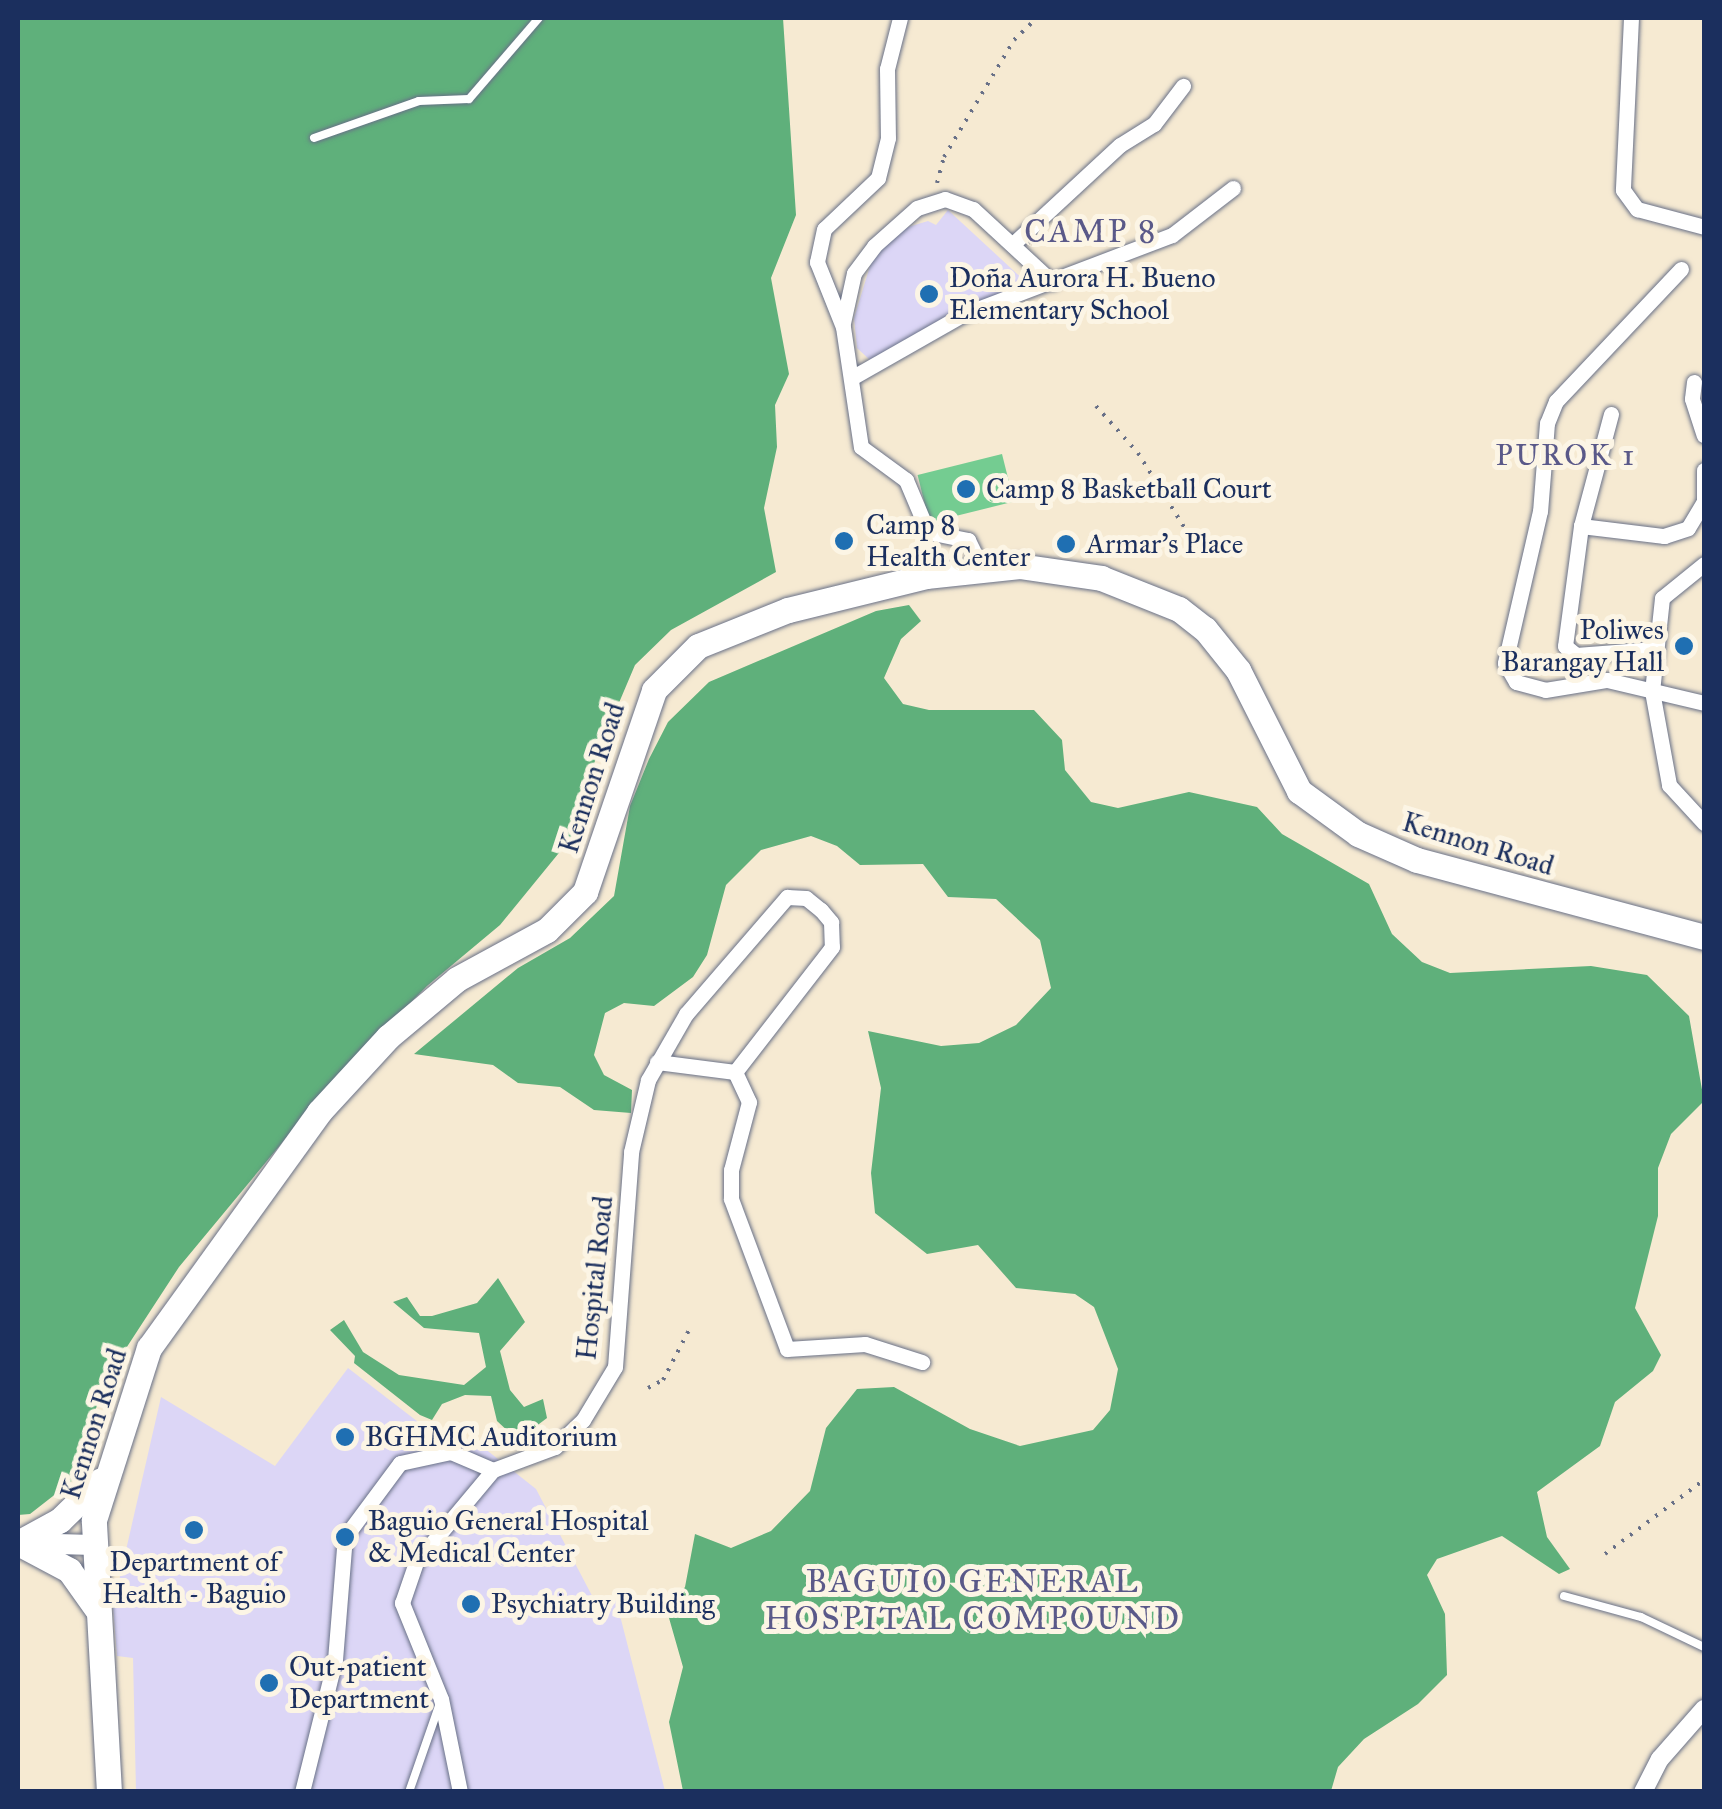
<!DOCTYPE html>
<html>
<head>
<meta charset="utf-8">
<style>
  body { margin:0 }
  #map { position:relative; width:1722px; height:1809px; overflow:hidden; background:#f6ead2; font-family:"IM FELL Great Primer",serif }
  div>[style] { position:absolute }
  .built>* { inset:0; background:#dcd6f6 }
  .green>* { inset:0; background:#74cc91; transform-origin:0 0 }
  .forest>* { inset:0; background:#5fb07b }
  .path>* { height:4px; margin-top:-2px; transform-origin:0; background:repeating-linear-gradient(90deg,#687087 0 2.5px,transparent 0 10.5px) }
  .roads { filter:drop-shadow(0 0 2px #687087) drop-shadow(0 0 2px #687087) }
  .service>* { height:8px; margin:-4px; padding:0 4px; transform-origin:4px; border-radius:4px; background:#fff }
  .minor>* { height:15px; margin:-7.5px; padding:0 7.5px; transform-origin:7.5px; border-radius:7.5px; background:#fff }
  .tertiary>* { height:18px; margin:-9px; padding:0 9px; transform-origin:9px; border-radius:9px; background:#fff }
  .secondary>* { height:20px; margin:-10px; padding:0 10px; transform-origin:10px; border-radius:10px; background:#fff }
  .trunk>* { height:25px; margin:-12.5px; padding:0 12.5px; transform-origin:12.5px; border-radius:12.5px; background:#fff }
  .dots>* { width:28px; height:28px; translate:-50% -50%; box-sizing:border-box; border:5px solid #fcf5e5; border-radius:50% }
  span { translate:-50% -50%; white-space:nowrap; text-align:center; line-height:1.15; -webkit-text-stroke:10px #fcf5e5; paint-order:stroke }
  .poi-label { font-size:28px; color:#1b2f5e }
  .left { translate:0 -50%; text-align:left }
  .right { translate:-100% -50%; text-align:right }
  .street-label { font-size:28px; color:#1b2f5e }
  .neighbourhood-label { font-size:30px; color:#5a5989; letter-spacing:2.5px }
  .quarter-label { font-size:32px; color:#5a5989; letter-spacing:2.5px }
  .frame { position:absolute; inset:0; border:20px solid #1b2f5e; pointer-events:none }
</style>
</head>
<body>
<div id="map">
  <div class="built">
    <i style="clip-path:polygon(948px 210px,1027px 283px,871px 361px,857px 348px,854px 318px,871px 263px,888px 241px,908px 227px,928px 221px,936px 225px)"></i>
    <i style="clip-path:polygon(348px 1368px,435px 1435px,474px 1440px,536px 1489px,599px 1609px,616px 1600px,665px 1791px,136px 1791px,133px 1658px,117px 1656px,113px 1607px,161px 1397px,275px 1466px)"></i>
  </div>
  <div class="green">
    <i style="left:1002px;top:454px;width:49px;height:87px;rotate:76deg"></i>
  </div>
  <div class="forest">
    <i style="clip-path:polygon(18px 18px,783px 18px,796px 215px,771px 278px,789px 374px,775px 405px,777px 447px,764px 508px,776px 572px,671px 630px,635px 665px,596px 757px,576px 832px,500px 925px,427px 986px,335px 1079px,179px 1267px,106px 1379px,71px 1482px,30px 1514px,18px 1515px)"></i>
    <i style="clip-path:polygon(909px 605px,921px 621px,901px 639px,884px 678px,903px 704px,929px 710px,1034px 710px,1062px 740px,1065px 770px,1091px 802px,1118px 808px,1189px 792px,1257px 807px,1282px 834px,1369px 884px,1392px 934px,1422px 962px,1450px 973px,1591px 966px,1647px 975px,1689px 1016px,1704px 1101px,1671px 1134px,1658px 1168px,1658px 1216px,1635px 1308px,1661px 1355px,1653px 1371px,1615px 1402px,1600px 1446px,1537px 1492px,1547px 1537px,1570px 1569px,1559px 1574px,1502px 1536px,1437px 1559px,1427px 1575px,1445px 1614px,1447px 1675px,1418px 1704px,1364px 1739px,1338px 1767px,1331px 1791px,683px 1791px,669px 1722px,683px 1667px,667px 1611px,685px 1587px,695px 1534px,731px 1548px,771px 1531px,810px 1491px,826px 1428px,857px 1389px,894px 1387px,970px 1429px,1020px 1446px,1093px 1430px,1110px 1410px,1118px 1369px,1094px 1307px,1075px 1294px,1016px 1288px,978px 1245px,927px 1254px,875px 1213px,871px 1173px,881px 1088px,868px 1031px,941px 1046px,979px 1043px,1016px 1025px,1051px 988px,1040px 940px,996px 899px,948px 897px,923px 864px,860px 865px,837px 846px,811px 836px,761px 850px,726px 885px,707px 955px,693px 977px,654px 1006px,624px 1003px,605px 1013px,594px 1055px,604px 1075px,632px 1090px,631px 1113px,594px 1110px,560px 1087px,518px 1083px,493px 1065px,414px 1054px,518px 968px,570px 938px,614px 896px,630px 806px,649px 759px,668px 722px,709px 682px,876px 611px)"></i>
    <i style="clip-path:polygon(498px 1278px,525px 1322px,500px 1351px,510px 1390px,524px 1407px,543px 1399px,547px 1418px,527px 1433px,511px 1434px,497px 1421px,491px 1396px,465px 1395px,442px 1404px,432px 1420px,420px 1415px,354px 1363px,355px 1356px,330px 1330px,344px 1320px,363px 1352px,399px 1375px,464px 1385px,486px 1367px,479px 1333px,424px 1328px,393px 1302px,407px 1297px,420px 1316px,432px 1316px,477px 1303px)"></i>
  </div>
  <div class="path">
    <i style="left:937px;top:183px;width:27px;rotate:-75deg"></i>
    <i style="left:944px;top:157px;width:136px;rotate:-59.1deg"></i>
    <i style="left:1014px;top:40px;width:32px;rotate:-44deg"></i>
    <i style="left:1096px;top:406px;width:63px;rotate:48.2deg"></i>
    <i style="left:1138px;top:453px;width:91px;rotate:58.1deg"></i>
    <i style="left:648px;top:1388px;width:17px;rotate:-28deg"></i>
    <i style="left:663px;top:1380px;width:56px;rotate:-62.5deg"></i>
    <i style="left:1605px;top:1554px;width:124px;rotate:-36.8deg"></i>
  </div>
  <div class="roads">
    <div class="service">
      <i style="left:314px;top:138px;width:111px;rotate:-19.4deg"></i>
      <i style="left:419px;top:101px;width:50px;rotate:-2.3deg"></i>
      <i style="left:469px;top:99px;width:107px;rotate:-49.2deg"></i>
      <i style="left:1564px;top:1596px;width:80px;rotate:15.3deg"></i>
      <i style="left:1641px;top:1617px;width:70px;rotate:25.5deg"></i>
      <i style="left:409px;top:1792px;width:91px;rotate:-70.8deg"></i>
    </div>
    <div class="minor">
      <i style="left:900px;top:18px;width:53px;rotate:104.3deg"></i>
      <i style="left:887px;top:69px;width:69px;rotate:89.2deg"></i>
      <i style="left:888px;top:138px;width:41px;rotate:104deg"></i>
      <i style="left:878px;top:178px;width:74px;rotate:136.6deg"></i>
      <i style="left:824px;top:229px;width:34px;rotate:102deg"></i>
      <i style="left:817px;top:262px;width:70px;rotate:68.2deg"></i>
      <i style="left:843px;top:327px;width:121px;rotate:81.5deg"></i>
      <i style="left:861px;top:447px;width:56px;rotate:36.3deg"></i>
      <i style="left:906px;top:480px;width:56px;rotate:67.1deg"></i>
      <i style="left:928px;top:532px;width:41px;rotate:11.3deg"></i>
      <i style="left:968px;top:540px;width:32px;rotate:64deg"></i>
      <i style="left:1631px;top:18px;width:172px;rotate:92.7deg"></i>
      <i style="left:1623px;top:190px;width:24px;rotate:54deg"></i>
      <i style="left:1637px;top:209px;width:69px;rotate:15deg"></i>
      <i style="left:1014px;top:243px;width:144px;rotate:-42.8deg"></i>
      <i style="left:1120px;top:145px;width:40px;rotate:-32deg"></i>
      <i style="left:1154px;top:124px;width:48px;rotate:-52.7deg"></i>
      <i style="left:1681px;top:269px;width:182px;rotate:133.4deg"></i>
      <i style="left:1556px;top:401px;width:24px;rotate:112deg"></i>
      <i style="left:1547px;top:423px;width:88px;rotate:94.5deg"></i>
      <i style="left:1540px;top:511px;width:156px;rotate:103deg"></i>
      <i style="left:1505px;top:663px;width:22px;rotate:60deg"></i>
      <i style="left:1516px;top:682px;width:30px;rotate:15deg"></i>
      <i style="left:1545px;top:690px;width:63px;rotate:-9.2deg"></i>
      <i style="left:1607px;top:680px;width:100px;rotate:13.3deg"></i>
      <i style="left:843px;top:323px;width:51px;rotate:-77.6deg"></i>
      <i style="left:854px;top:273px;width:34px;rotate:-53deg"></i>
      <i style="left:874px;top:246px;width:57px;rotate:-41.5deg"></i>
      <i style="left:917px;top:208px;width:29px;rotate:-18deg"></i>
      <i style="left:945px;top:199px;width:30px;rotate:20deg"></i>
      <i style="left:973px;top:209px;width:108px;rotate:42.7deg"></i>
      <i style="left:853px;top:377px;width:128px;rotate:-29.6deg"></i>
      <i style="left:964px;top:314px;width:222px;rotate:-20.8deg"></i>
      <i style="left:1172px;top:235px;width:77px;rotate:-37.6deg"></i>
      <i style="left:1694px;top:382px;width:17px;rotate:97deg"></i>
      <i style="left:1692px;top:399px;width:38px;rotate:72deg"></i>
      <i style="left:1611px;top:414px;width:116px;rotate:105deg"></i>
      <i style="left:1581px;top:526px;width:121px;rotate:97.6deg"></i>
      <i style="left:1565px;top:646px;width:14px;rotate:39deg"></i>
      <i style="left:1576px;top:655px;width:79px;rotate:-4.3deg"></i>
      <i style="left:1581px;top:526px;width:84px;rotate:6.9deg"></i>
      <i style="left:1664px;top:536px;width:25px;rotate:-18deg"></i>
      <i style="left:1688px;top:528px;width:31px;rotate:-59deg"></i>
      <i style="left:1704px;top:501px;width:31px;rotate:-90deg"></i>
      <i style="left:1704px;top:564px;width:54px;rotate:141deg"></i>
      <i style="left:1662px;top:598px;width:94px;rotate:96.1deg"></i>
      <i style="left:1652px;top:691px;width:96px;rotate:79.7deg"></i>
      <i style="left:1669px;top:785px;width:52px;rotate:47.4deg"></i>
      <i style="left:657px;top:1062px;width:79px;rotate:7.3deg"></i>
      <i style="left:302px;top:1792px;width:136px;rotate:-76deg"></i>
      <i style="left:335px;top:1660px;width:123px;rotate:-85.4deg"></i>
      <i style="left:345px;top:1537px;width:92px;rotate:-53.4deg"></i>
      <i style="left:400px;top:1463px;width:52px;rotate:-12.2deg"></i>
      <i style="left:451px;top:1452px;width:46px;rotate:23.2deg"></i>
      <i style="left:493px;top:1470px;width:66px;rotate:-20.4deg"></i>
      <i style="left:555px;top:1447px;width:39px;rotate:-44deg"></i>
      <i style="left:583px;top:1420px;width:62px;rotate:-58.9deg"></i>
      <i style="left:615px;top:1367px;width:216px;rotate:-85.7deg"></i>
      <i style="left:631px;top:1152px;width:74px;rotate:-76.7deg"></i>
      <i style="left:648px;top:1080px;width:76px;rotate:-60.1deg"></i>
      <i style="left:686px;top:1014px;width:155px;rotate:-49.2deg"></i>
      <i style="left:787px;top:897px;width:19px;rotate:3deg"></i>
      <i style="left:806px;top:898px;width:19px;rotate:39deg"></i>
      <i style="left:821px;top:910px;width:16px;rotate:50deg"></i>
      <i style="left:831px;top:922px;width:25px;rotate:88deg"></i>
      <i style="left:832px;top:947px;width:158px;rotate:127.8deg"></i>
      <i style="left:735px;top:1072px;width:33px;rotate:65deg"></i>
      <i style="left:749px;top:1102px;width:70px;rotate:104.8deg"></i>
      <i style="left:731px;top:1170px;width:29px;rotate:90deg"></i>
      <i style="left:731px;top:1199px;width:160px;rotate:69.5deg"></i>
      <i style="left:787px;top:1349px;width:78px;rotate:-3.7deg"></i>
      <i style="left:865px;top:1344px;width:60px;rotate:17.5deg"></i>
      <i style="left:460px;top:1792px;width:95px;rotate:-101.5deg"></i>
      <i style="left:441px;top:1699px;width:104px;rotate:-112.1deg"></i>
      <i style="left:402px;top:1603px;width:43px;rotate:-71.1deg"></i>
      <i style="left:416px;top:1562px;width:120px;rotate:-50.1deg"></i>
    </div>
    <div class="tertiary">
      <i style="left:1643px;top:1792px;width:37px;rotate:-63deg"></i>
      <i style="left:1660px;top:1759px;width:67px;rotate:-48.7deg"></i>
    </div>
    <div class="secondary">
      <i style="left:19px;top:1543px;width:75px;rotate:1.5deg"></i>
    </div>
    <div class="trunk">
      <i style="left:18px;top:1543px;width:48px;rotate:-28.7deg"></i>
      <i style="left:60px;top:1520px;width:57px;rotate:-44.3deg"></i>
      <i style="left:18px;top:1543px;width:58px;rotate:27.9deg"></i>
      <i style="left:69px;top:1570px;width:47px;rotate:54.6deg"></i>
      <i style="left:109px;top:1792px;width:272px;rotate:-93.2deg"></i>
      <i style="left:94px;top:1520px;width:181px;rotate:-72.3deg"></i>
      <i style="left:149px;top:1348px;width:291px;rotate:-54.2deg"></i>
      <i style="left:319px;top:1112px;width:102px;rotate:-47.4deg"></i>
      <i style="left:388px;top:1037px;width:90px;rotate:-40deg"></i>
      <i style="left:457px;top:979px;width:102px;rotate:-28.6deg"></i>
      <i style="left:547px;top:930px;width:54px;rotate:-45deg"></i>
      <i style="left:585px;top:892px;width:213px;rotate:-71.1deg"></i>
      <i style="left:654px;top:690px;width:62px;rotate:-45deg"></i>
      <i style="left:698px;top:646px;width:97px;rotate:-21.8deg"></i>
      <i style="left:788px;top:610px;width:142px;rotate:-13.8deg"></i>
      <i style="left:926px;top:576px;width:94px;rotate:-6.1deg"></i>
      <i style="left:1019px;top:566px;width:83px;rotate:8.3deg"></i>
      <i style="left:1101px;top:578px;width:84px;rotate:21.7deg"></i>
      <i style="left:1179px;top:609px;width:33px;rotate:38deg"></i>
      <i style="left:1205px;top:629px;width:53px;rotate:51.2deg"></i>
      <i style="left:1238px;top:670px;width:136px;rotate:63.2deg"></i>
      <i style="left:1299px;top:791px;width:73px;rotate:36.1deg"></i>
      <i style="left:1358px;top:834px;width:64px;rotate:23.8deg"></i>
      <i style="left:1417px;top:860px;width:297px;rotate:15deg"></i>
    </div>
  </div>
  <div class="dots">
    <i style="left:929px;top:294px;background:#1f6fb2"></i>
    <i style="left:966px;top:489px;background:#1f6fb2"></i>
    <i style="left:844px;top:541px;background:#1f6fb2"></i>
    <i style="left:1066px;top:544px;background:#1f6fb2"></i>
    <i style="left:1684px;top:646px;background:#1f6fb2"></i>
    <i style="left:345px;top:1437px;background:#1f6fb2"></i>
    <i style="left:194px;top:1530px;background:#1f6fb2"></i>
    <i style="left:345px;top:1537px;background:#1f6fb2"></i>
    <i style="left:471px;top:1604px;background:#1f6fb2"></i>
    <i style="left:269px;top:1683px;background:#1f6fb2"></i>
  </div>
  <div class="poi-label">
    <span class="left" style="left:949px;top:294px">Doña Aurora H. Bueno<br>Elementary School</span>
    <span class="left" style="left:986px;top:489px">Camp 8 Basketball Court</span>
    <span class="left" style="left:866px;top:541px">Camp 8<br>Health Center</span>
    <span class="left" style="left:1086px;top:544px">Armar's Place</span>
    <span class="right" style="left:1664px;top:646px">Poliwes<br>Barangay Hall</span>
    <span class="left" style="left:365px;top:1437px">BGHMC Auditorium</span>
    <span class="left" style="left:368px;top:1537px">Baguio General Hospital<br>&amp; Medical Center</span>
    <span style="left:194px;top:1578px">Department of<br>Health - Baguio</span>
    <span class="left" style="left:491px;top:1604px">Psychiatry Building</span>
    <span class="left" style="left:289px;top:1683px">Out-patient<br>Department</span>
  </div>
  <div class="street-label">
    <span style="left:592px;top:778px;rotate:-72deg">Kennon Road</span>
    <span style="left:1478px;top:844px;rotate:17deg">Kennon Road</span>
    <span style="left:595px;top:1278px;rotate:-84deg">Hospital Road</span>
    <span style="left:94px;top:1424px;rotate:-72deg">Kennon Road</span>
  </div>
  <div class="neighbourhood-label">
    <span style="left:1566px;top:455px">PUROK 1</span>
  </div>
  <div class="quarter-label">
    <span style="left:1091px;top:232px">CAMP 8</span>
    <span style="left:973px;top:1601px">BAGUIO GENERAL<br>HOSPITAL COMPOUND</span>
  </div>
  <div class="frame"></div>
</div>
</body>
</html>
